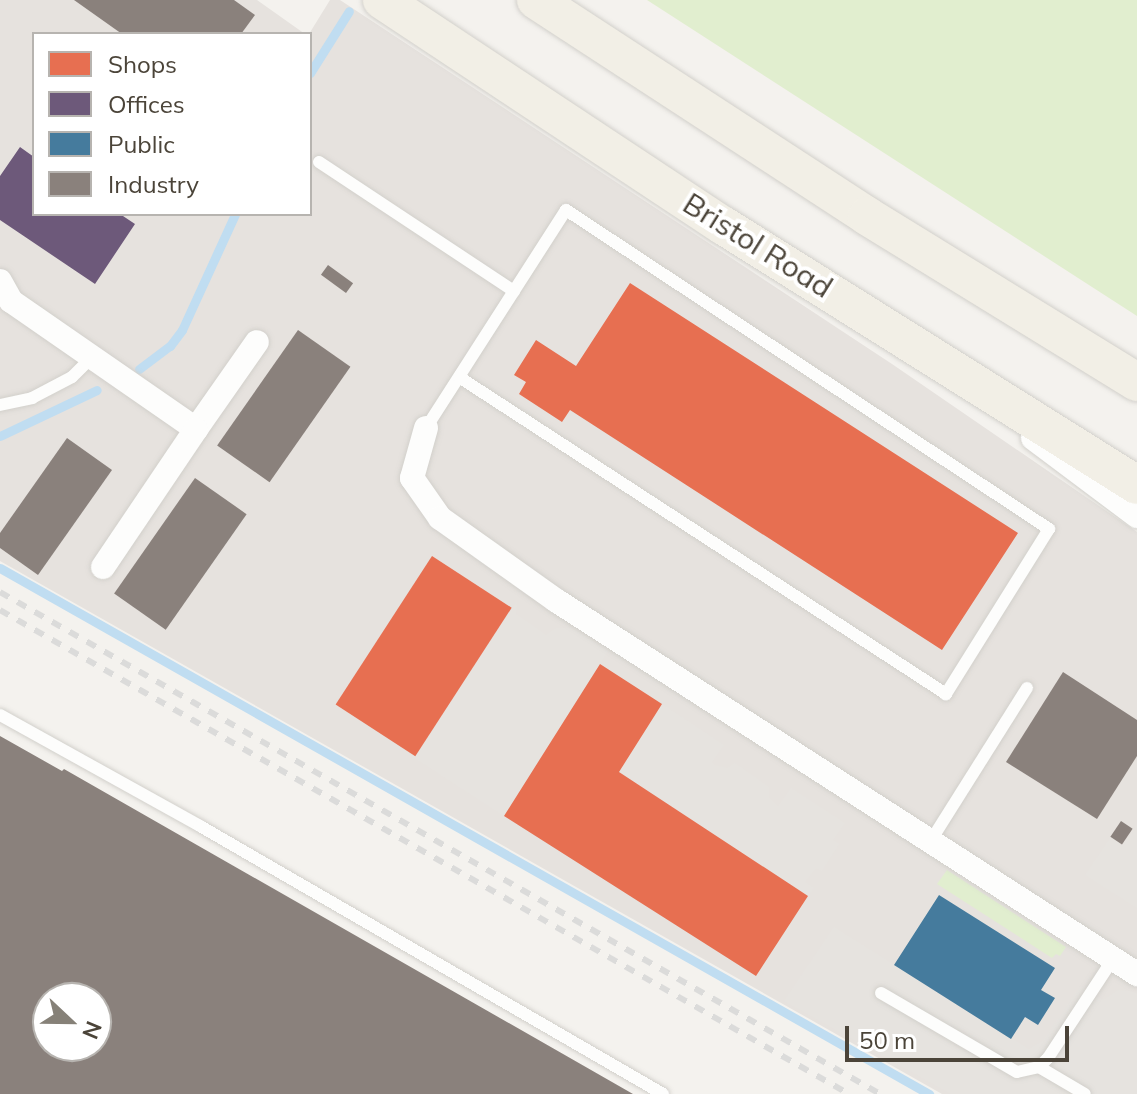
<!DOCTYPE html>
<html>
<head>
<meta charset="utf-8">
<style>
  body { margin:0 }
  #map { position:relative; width:1137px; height:1094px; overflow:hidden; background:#f4f2ee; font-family:Mulish,sans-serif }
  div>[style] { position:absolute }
  .industrial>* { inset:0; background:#e6e2de }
  .green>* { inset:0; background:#e1eecf }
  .parking>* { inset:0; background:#e6e3df }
  .shops>* { inset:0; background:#e76f51; transform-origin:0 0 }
  .offices>* { inset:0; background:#6d597a }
  .public>* { inset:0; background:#457b9d }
  .industry>* { inset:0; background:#8a817c; transform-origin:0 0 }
  .stream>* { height:9px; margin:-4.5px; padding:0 4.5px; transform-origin:4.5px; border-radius:4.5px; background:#c0ddf1 }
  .roads { filter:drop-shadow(0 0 2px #d2d0cb) drop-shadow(0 0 2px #d2d0cb) }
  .lane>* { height:12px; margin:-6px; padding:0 6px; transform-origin:6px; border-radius:6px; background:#fdfdfc }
  .street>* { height:24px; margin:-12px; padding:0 12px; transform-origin:12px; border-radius:12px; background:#fdfdfc }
  .primary>* { height:38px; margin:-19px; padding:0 19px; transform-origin:19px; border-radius:19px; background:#f2efe6 }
  .rail>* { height:6px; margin-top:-3px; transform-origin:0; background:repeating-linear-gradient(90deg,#dbdbda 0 10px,transparent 0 20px) }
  span { translate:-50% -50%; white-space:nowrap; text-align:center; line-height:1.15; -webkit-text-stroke:8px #fff; paint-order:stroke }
  .street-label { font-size:30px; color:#4b4439 }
  .legend { position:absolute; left:32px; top:32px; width:280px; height:184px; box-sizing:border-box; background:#fff; border:2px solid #b7b4b0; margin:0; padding:10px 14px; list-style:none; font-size:24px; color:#4b4439 }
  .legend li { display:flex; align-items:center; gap:16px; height:40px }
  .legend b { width:40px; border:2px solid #b7b4b0 }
  .north { position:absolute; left:32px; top:982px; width:80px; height:80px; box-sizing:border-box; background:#fff; border:2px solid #b7b4b0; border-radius:50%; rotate:112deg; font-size:22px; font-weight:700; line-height:32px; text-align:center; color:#4b4439 }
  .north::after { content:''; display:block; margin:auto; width:28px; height:36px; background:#868178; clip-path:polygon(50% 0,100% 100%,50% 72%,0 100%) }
  .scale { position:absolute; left:845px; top:1026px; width:224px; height:36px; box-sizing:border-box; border:4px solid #4b4439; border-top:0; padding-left:10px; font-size:24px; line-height:28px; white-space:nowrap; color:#4b4439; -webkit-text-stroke:6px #fff; paint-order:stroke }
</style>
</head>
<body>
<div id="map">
  <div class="industrial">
    <i style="clip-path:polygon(0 0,257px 0,305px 34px,34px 34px,34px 214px,310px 214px,309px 34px,330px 0,340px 0,892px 364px,1137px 532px,1137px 1094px,942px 1094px,0 561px)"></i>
  </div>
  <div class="green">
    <i style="clip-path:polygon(647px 0,1137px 0,1137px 316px)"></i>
    <i style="clip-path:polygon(947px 870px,1066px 947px,1060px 956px,1056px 954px,1052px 958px,937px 884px)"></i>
  </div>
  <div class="parking">
    <i style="clip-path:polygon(517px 601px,516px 614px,546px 635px,556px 628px,572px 628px,608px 651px,504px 816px,413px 757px)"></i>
    <i style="clip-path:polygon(662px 704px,724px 745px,712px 762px,715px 765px,727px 768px,735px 763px,769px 787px,769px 797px,778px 806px,791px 788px,845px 823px,833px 840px,839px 844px,822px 871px,816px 868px,805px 882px,814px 888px,808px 896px,619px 772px)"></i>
    <i style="clip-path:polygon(1137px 824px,1137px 908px,1085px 875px,1111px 837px,1123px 845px)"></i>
    <i style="clip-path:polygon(834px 927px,1029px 1049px,1043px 1041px,1080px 986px,1103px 1000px,1118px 990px,1132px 991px,1137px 994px,1137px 1094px,951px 1094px,784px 1001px)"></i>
  </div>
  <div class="shops">
    <i style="clip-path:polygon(630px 283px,1018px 533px,942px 650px,570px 410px,562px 422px,519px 394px,526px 382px,514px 375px,536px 340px,576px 366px)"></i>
    <i style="left:432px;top:556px;width:95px;height:177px;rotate:33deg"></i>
    <i style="clip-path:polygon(600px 664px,662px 704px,619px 772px,808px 896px,756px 976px,504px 816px)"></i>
  </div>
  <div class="offices">
    <i style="clip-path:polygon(20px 147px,34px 157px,34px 214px,120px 214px,135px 224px,95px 284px,0 220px,0 176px)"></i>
  </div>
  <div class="public">
    <i style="clip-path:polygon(939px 895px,1055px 968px,1041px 990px,1055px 998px,1038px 1025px,1025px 1017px,1011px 1039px,894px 965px)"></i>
  </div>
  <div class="industry">
    <i style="clip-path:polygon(74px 0,234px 0,255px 15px,241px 34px,122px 34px)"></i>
    <i style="left:328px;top:265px;width:31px;height:12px;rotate:36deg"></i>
    <i style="left:298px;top:330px;width:64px;height:141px;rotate:35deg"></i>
    <i style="clip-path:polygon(67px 438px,112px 470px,38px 575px,0 548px,0 533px)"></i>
    <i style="left:195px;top:478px;width:63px;height:141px;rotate:35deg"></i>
    <i style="clip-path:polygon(1063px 672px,1137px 720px,1137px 756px,1097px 819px,1006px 762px)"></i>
    <i style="clip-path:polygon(evenodd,0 736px,62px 771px,64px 769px,633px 1094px,0 1094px,0 736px,48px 998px,96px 998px,96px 1046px,48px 1046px,48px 998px)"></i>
    <i style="left:1121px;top:821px;width:14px;height:19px;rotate:34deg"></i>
  </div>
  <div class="stream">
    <i style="left:310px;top:73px;width:73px;rotate:-57.8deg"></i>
    <i style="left:139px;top:369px;width:39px;rotate:-37deg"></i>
    <i style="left:170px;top:346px;width:20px;rotate:-53deg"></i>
    <i style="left:182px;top:330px;width:128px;rotate:-65.4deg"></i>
    <i style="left:0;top:436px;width:107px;rotate:-25.4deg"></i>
    <i style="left:0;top:568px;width:1068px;rotate:29.52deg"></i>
  </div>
  <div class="roads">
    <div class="lane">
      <i style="left:319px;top:162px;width:234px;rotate:33.5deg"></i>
      <i style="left:0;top:405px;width:33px;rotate:-12deg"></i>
      <i style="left:32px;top:398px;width:45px;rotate:-27.7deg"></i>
      <i style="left:72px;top:377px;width:27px;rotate:-45deg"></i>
      <i style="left:426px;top:428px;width:259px;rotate:-57.3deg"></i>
      <i style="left:566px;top:210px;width:579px;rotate:33.44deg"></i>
      <i style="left:1049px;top:529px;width:195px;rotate:122deg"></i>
      <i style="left:946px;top:694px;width:581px;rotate:-146.94deg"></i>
      <i style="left:0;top:715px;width:229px;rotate:29deg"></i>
      <i style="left:200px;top:826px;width:535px;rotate:30.06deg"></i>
      <i style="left:930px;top:842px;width:182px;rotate:-57.8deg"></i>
      <i style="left:881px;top:993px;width:157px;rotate:30.2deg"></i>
      <i style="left:1017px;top:1072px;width:23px;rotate:-13deg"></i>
      <i style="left:1039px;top:1067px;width:13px;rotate:-45deg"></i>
      <i style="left:1048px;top:1058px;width:118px;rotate:-56.7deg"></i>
      <i style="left:1039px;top:1067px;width:53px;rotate:30.4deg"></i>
    </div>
    <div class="street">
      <i style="left:0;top:281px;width:23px;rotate:61deg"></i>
      <i style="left:11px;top:301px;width:225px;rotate:34.7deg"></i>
      <i style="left:196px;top:429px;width:106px;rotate:-55deg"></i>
      <i style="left:426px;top:428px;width:52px;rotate:105.6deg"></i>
      <i style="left:412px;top:478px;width:49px;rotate:55deg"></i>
      <i style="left:440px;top:518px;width:143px;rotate:35.4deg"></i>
      <i style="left:557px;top:601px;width:690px;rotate:32.75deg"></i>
      <i style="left:1033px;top:438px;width:130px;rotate:36.9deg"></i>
      <i style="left:103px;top:567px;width:166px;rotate:-56deg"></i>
    </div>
    <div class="primary">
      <i style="left:382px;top:0;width:410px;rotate:33.5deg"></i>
      <i style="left:724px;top:226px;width:487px;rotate:32.1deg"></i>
      <i style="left:536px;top:0;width:395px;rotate:33.1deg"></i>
      <i style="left:867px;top:216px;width:317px;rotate:31.6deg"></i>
    </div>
  </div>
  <div class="rail">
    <i style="left:0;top:592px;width:1013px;rotate:29.7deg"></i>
    <i style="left:0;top:610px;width:977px;rotate:29.69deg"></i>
  </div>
  <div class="street-label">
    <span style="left:758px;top:245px;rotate:32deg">Bristol Road</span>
  </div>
  <ul class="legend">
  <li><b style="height:22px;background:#e76f51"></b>Shops</li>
  <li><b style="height:22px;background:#6d597a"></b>Offices</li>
  <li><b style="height:22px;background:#457b9d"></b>Public</li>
  <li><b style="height:22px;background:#8a817c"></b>Industry</li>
  </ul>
  <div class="north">N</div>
  <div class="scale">50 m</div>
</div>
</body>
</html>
